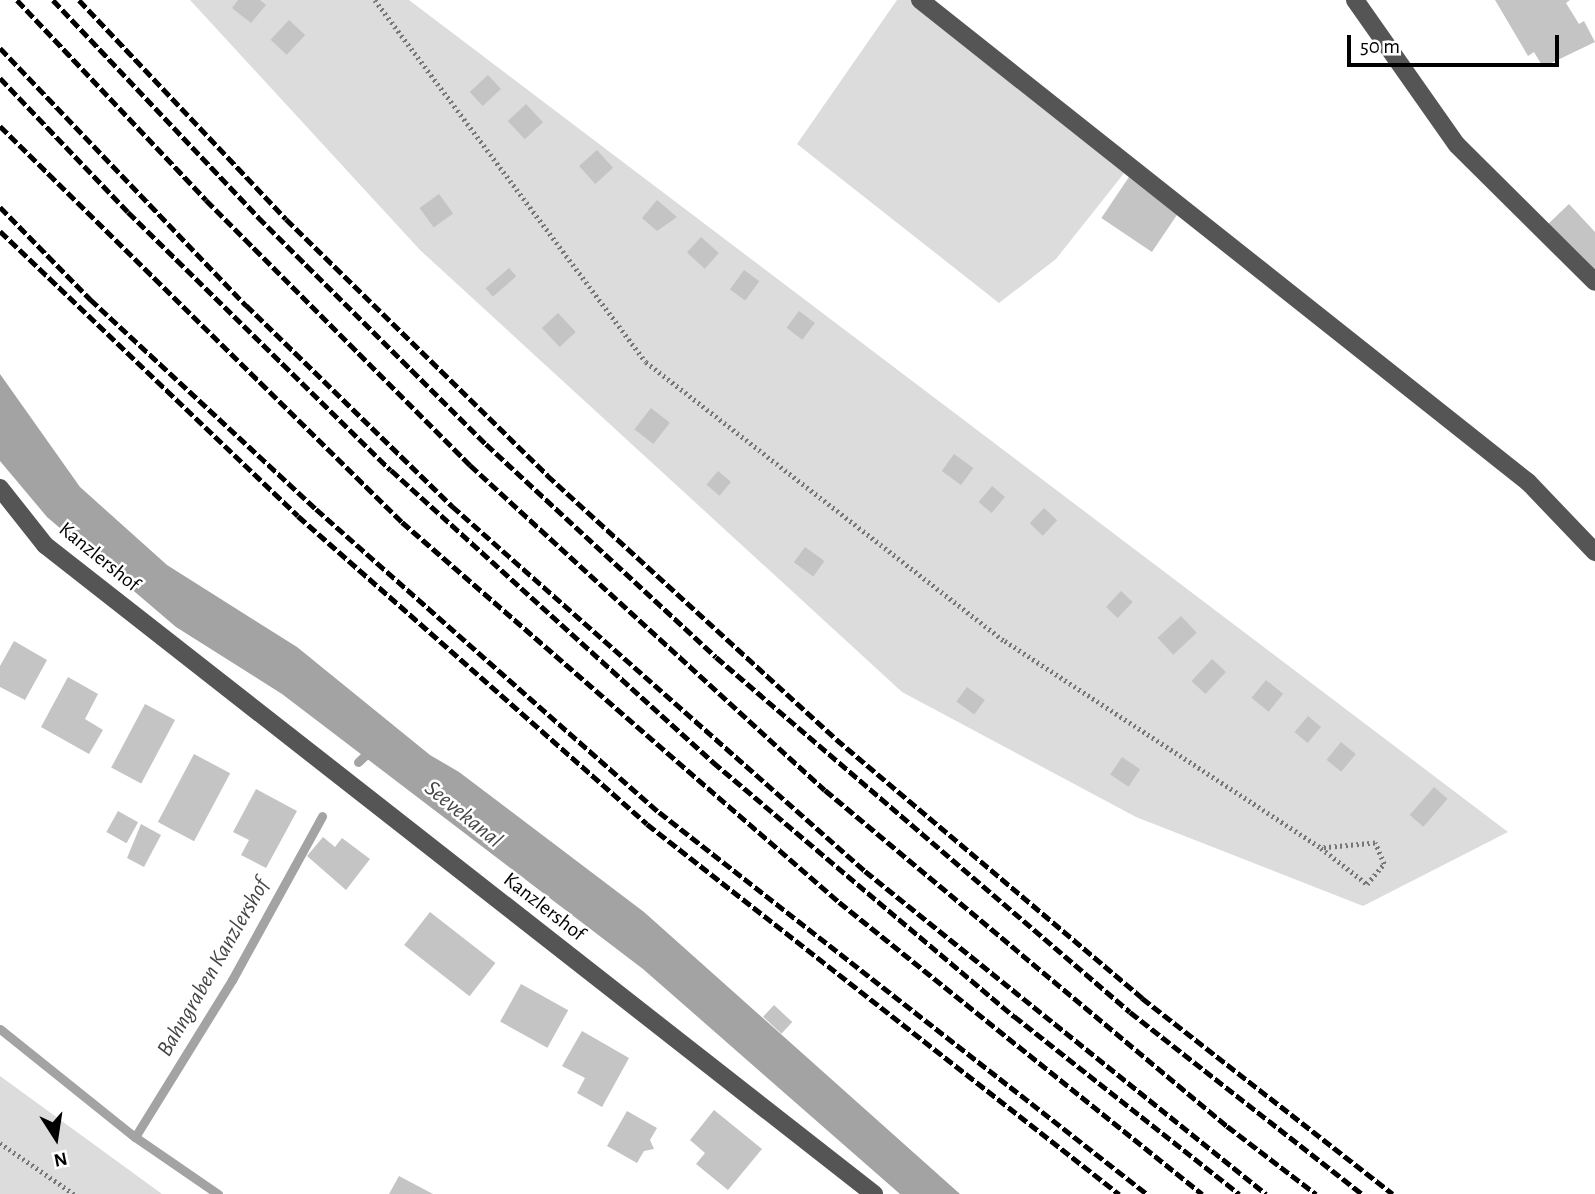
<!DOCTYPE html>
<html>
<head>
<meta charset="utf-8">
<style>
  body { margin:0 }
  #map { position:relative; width:1595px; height:1194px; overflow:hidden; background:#fff; font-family:"Alegreya Sans",sans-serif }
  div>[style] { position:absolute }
  .green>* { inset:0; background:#dcdcdc }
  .water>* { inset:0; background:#a3a3a3 }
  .stream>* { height:9px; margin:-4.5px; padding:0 4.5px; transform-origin:4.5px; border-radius:4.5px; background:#a3a3a3 }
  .building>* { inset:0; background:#c4c4c4; transform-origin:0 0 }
  .path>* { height:4.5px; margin-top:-2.25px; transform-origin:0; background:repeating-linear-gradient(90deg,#777 0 2px,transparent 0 5.5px) }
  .minor>* { height:18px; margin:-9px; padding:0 9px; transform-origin:9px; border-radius:9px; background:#555 }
  .rail>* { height:5px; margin-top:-2.5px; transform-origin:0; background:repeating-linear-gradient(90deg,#000 0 10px,transparent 0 13.5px) }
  span { translate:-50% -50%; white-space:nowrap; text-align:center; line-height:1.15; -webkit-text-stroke:5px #fff; paint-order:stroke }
  .street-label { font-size:21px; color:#000 }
  .water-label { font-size:23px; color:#444; font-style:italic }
  .north { position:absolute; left:21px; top:1103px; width:70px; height:70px; -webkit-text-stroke:5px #fff; paint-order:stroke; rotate:168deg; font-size:19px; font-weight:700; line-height:28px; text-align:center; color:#000 }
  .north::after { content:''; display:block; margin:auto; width:24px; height:32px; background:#000; clip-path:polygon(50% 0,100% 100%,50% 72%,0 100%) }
  .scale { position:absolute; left:1347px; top:35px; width:212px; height:32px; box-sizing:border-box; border:4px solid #000; border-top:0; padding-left:9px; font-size:21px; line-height:24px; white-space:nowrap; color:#000; -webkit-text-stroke:5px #fff; paint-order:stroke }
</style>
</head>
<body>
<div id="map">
  <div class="green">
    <i style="clip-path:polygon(190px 0,409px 0,1508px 832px,1363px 906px,1136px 817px,902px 692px,420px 250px)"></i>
    <i style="clip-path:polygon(897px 0,912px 0,1125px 172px,1056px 259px,999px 303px,797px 144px)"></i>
    <i style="clip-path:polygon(0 1076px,162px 1194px,0 1194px)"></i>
  </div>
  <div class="water">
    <i style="clip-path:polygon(0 374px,80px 487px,167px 565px,297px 647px,430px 755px,459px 772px,644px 912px,960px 1194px,900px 1194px,643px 969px,282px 694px,176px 627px,47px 517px,0 461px)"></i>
  </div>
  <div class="stream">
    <i style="left:358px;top:762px;width:19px;rotate:-43deg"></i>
    <i style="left:0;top:1029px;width:173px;rotate:38.7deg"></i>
    <i style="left:135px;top:1137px;width:185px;rotate:-58.3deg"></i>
    <i style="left:232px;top:980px;width:187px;rotate:-61.2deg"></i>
    <i style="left:135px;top:1137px;width:101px;rotate:34.5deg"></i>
  </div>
  <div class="building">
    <i style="clip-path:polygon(238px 0,260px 0,266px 5px,251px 23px,232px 8px)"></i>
    <i style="clip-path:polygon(1495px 0,1570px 0,1566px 3px,1579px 24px,1584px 21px,1595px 42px,1543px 67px,1534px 52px,1528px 56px)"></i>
    <i style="left:289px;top:20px;width:22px;height:27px;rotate:43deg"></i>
    <i style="left:488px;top:75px;width:19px;height:25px;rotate:47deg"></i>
    <i style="left:526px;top:104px;width:25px;height:25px;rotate:47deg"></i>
    <i style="left:597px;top:150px;width:24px;height:24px;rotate:48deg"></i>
    <i style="left:1131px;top:174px;width:61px;height:53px;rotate:34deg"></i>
    <i style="left:439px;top:194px;width:24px;height:24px;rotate:54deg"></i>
    <i style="clip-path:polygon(657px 200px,677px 217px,657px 231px,642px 218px)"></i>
    <i style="clip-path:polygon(1569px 204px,1595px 232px,1595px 277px,1546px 226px)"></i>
    <i style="left:701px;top:237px;width:24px;height:21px;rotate:42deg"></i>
    <i style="left:509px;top:268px;width:11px;height:31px;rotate:49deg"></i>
    <i style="left:744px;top:270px;width:19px;height:24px;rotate:36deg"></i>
    <i style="left:799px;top:311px;width:20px;height:21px;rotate:37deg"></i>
    <i style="left:558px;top:313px;width:26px;height:22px;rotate:47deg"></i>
    <i style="left:651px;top:408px;width:24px;height:27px;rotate:38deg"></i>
    <i style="left:954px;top:454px;width:24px;height:21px;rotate:36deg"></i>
    <i style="left:718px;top:471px;width:17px;height:18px;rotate:40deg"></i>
    <i style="left:992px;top:486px;width:17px;height:21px;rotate:40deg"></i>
    <i style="left:1044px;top:508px;width:18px;height:21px;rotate:43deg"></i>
    <i style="left:805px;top:547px;width:24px;height:19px;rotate:36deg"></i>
    <i style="left:1121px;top:591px;width:16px;height:22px;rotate:43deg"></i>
    <i style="left:1181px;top:616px;width:23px;height:32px;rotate:47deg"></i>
    <i style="clip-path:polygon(14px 641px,47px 660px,25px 700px,0 687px,0 666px)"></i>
    <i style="left:1212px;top:659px;width:19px;height:30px;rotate:43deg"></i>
    <i style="clip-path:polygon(68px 677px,98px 694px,85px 719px,103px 730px,89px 754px,41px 727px)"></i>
    <i style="left:1266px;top:680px;width:22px;height:23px;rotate:39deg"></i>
    <i style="left:967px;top:687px;width:22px;height:18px;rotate:36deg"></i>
    <i style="left:145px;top:704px;width:34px;height:72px;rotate:28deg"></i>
    <i style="left:1308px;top:716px;width:17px;height:21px;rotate:40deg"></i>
    <i style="left:1341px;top:742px;width:19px;height:23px;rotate:39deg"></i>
    <i style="left:194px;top:754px;width:41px;height:77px;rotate:28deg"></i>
    <i style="left:1122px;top:757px;width:22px;height:21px;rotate:34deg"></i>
    <i style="left:1434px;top:787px;width:18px;height:37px;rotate:41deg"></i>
    <i style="clip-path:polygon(256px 789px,297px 811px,266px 868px,241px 855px,249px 840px,233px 832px)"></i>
    <i style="left:118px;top:811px;width:23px;height:24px;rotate:29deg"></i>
    <i style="clip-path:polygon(141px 824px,161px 835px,144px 867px,127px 858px)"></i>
    <i style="clip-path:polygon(323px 837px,335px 847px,342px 838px,370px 859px,346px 890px,307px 856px)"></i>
    <i style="left:430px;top:912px;width:83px;height:42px;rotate:38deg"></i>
    <i style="left:521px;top:984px;width:54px;height:43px;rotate:29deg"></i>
    <i style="left:774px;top:1005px;width:25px;height:16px;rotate:43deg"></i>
    <i style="clip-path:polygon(582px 1031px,629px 1058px,602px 1107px,577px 1093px,585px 1078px,562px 1066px)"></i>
    <i style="clip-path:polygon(714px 1110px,762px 1149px,728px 1190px,696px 1164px,705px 1153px,690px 1140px)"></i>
    <i style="clip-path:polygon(627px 1111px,657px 1128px,650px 1140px,654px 1149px,644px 1151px,637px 1163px,607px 1146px)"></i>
    <i style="clip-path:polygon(399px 1176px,433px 1194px,389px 1194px)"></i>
  </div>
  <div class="path">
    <i style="left:375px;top:0;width:452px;rotate:53.2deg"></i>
    <i style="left:646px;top:362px;width:455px;rotate:37.9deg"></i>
    <i style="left:1005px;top:641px;width:378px;rotate:33.2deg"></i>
    <i style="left:1321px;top:848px;width:58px;rotate:38deg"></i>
    <i style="left:1367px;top:884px;width:26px;rotate:-50deg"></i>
    <i style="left:1384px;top:864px;width:23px;rotate:-113deg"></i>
    <i style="left:1375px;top:843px;width:54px;rotate:174.7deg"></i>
    <i style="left:0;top:1143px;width:90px;rotate:34.6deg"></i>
  </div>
  <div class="minor">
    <i style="left:920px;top:0;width:776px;rotate:38.41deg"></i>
    <i style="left:1528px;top:482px;width:97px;rotate:46.3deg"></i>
    <i style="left:1355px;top:0;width:177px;rotate:54.9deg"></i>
    <i style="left:1457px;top:145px;width:194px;rotate:44.8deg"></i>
    <i style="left:0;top:488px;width:73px;rotate:51.7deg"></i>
    <i style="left:45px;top:545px;width:1053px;rotate:38.06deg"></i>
  </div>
  <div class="rail">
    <i style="left:17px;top:0;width:275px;rotate:46.6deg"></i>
    <i style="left:206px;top:200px;width:374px;rotate:45.1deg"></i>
    <i style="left:470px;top:465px;width:481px;rotate:42.5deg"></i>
    <i style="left:825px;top:790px;width:524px;rotate:39.89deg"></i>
    <i style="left:1227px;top:1126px;width:112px;rotate:37.4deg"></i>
    <i style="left:53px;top:0;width:299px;rotate:46.6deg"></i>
    <i style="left:258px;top:217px;width:322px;rotate:44.9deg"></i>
    <i style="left:486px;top:444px;width:313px;rotate:42.8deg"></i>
    <i style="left:716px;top:657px;width:545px;rotate:40.61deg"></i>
    <i style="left:1130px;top:1012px;width:295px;rotate:38.1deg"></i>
    <i style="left:79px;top:0;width:301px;rotate:46.6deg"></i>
    <i style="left:286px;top:219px;width:366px;rotate:44.4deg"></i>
    <i style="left:547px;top:475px;width:391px;rotate:42.4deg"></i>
    <i style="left:836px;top:739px;width:401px;rotate:40.2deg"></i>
    <i style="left:1142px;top:998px;width:318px;rotate:38deg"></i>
    <i style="left:0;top:48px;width:356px;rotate:46.3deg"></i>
    <i style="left:246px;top:305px;width:288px;rotate:44.3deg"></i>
    <i style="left:452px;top:506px;width:551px;rotate:41.47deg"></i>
    <i style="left:865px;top:871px;width:515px;rotate:38.85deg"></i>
    <i style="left:0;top:78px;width:185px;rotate:46.3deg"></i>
    <i style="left:128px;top:212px;width:368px;rotate:44.5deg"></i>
    <i style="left:391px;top:470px;width:435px;rotate:42.2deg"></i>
    <i style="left:713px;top:762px;width:394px;rotate:40.2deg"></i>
    <i style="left:1014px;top:1016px;width:287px;rotate:38.3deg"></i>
    <i style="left:0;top:126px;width:564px;rotate:44.57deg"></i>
    <i style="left:402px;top:522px;width:579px;rotate:41.01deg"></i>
    <i style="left:839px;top:902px;width:466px;rotate:38.8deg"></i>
    <i style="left:0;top:207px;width:129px;rotate:45.6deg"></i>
    <i style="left:90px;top:299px;width:309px;rotate:42.9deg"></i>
    <i style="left:316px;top:509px;width:458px;rotate:41.5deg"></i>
    <i style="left:659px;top:812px;width:620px;rotate:38.05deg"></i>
    <i style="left:0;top:231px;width:412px;rotate:43.7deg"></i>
    <i style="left:298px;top:516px;width:465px;rotate:41.4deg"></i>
    <i style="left:647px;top:824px;width:600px;rotate:38.09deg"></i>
  </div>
  <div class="street-label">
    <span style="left:99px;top:557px;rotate:39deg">Kanzlershof</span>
    <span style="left:544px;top:907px;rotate:38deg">Kanzlershof</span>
  </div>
  <div class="water-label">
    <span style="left:463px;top:815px;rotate:39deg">Seevekanal</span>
    <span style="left:214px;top:968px;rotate:-60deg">Bahngraben Kanzlershof</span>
  </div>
  <div class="north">N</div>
  <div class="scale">50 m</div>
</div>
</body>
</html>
